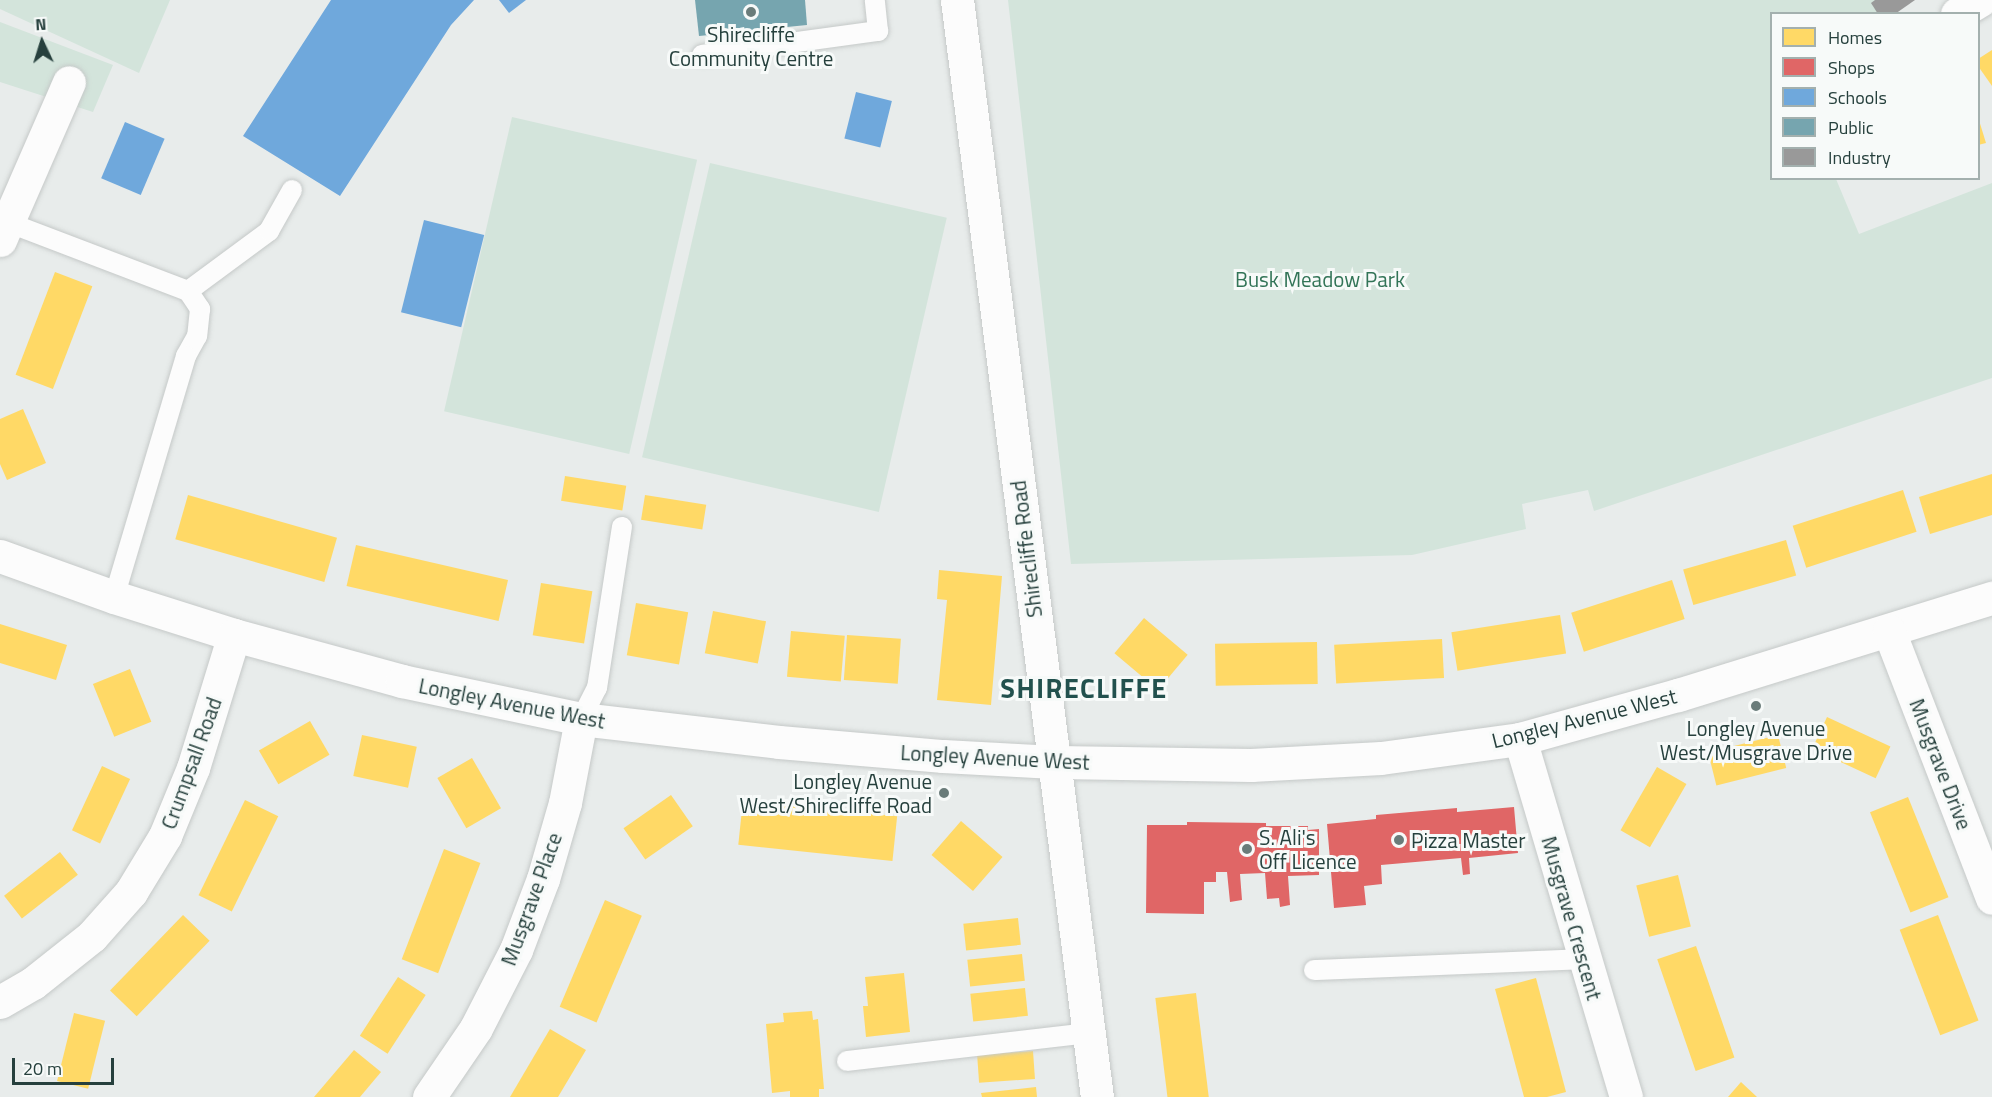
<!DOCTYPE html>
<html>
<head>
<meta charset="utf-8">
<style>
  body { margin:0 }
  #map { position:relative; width:1992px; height:1097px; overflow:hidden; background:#e8eceb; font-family:"Titillium Web",sans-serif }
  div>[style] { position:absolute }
  .green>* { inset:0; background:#d3e4db; transform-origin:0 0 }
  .homes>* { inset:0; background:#ffd966; transform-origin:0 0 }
  .shops>* { inset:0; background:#e06666 }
  .schools>* { inset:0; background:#6fa8dc; transform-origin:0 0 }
  .public>* { inset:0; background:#76a5af }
  .industry>* { inset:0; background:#999 }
  .roads { filter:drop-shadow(0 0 2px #c5c9c8) drop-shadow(0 0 2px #c5c9c8) }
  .service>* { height:20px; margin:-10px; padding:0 10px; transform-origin:10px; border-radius:10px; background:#fcfcfc }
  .minor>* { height:33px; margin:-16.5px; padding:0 16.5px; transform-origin:16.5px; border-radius:16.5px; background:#fcfcfc }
  .tertiary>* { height:33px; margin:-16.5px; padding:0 16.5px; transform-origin:16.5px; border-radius:16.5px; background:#fcfcfc }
  .dots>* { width:16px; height:16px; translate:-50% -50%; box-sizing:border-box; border:3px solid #f7faf9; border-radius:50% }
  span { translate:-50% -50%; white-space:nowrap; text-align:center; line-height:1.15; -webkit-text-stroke:6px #f7faf9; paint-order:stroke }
  .poi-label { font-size:21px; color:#26403d }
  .right { translate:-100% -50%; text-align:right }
  .left { translate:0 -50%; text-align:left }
  .park-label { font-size:21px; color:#327457 }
  .street-label { font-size:21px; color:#26403d }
  .district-label { font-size:27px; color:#22514e; font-weight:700; letter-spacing:1.5px }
  .legend { position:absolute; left:1770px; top:12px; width:210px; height:168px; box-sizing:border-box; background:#f7faf9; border:2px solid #a3b0ae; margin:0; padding:8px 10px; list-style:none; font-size:18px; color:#26403d }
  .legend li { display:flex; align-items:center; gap:12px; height:30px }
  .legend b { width:30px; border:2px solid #a3b0ae }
  .north { position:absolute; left:12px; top:12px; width:60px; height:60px; -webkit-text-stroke:4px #f7faf9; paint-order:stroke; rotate:356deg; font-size:16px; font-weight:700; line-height:24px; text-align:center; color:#26403d }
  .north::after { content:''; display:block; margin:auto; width:21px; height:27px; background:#26403d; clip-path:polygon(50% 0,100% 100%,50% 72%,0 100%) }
  .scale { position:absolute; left:12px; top:1058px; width:102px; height:27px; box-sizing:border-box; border:3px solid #26403d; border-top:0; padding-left:8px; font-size:18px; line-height:21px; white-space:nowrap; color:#26403d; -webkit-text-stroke:4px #f7faf9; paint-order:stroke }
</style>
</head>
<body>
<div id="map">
  <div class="green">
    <i style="clip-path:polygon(0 0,170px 0,139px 73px,0 9px)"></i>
    <i style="clip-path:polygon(1008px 0,1900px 0,1879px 13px,1772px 14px,1772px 178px,1836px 179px,1859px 234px,1992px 183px,1992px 378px,1594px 511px,1588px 490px,1522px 504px,1526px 529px,1412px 555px,1071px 564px)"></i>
    <i style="clip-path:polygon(0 22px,113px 65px,93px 112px,0 82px)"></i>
    <i style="left:512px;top:117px;width:190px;height:302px;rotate:13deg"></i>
    <i style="left:710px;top:163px;width:243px;height:302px;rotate:13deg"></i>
  </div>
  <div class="homes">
    <i style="clip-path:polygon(1992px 50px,1992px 86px,1978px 66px,1978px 59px)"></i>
    <i style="clip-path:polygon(1978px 117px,1986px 143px,1978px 145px)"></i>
    <i style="left:55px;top:272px;width:40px;height:110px;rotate:21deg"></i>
    <i style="clip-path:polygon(23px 409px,46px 463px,7px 480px,0 464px,0 419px)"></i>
    <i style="clip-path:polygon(1992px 474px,1992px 515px,1930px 534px,1919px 497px)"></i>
    <i style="left:565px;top:476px;width:62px;height:25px;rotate:9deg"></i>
    <i style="left:1903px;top:490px;width:44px;height:116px;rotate:72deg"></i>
    <i style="left:188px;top:495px;width:155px;height:46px;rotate:16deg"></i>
    <i style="left:645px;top:495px;width:62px;height:25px;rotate:9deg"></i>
    <i style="left:1786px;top:540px;width:37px;height:107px;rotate:74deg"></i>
    <i style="left:356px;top:545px;width:156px;height:42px;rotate:13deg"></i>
    <i style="clip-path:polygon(939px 570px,1002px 576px,991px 705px,937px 700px,947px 600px,937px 599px)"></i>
    <i style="left:1672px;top:580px;width:41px;height:106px;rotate:72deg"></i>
    <i style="left:541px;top:583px;width:52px;height:53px;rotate:9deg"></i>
    <i style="left:636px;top:603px;width:53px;height:53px;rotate:10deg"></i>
    <i style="left:713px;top:611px;width:54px;height:43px;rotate:11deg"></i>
    <i style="left:1560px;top:615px;width:39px;height:110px;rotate:81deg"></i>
    <i style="left:1144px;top:618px;width:57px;height:46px;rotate:40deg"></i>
    <i style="clip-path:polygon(0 624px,67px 645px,56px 680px,0 663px)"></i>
    <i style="left:791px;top:631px;width:54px;height:46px;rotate:5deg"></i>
    <i style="left:847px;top:635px;width:54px;height:45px;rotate:4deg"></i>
    <i style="left:1442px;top:639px;width:39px;height:108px;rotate:87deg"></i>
    <i style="left:1317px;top:642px;width:42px;height:102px;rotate:89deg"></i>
    <i style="left:130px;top:669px;width:57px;height:40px;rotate:68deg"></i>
    <i style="left:1827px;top:717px;width:70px;height:35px;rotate:25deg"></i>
    <i style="left:310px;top:721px;width:39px;height:59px;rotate:60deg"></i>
    <i style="left:362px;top:735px;width:56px;height:42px;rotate:12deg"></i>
    <i style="left:1778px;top:735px;width:34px;height:72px;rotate:76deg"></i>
    <i style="left:472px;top:758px;width:58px;height:40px;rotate:60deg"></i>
    <i style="left:102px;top:766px;width:31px;height:71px;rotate:25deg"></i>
    <i style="left:1657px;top:767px;width:34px;height:73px;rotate:30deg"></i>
    <i style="left:671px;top:795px;width:38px;height:58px;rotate:55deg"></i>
    <i style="left:1908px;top:797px;width:108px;height:41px;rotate:68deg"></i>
    <i style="left:245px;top:800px;width:37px;height:106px;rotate:26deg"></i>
    <i style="left:743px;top:800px;width:155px;height:45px;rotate:6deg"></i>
    <i style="left:961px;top:821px;width:55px;height:45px;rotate:41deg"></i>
    <i style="left:444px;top:849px;width:39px;height:118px;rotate:21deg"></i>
    <i style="left:60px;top:852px;width:29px;height:71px;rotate:52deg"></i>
    <i style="left:1678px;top:875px;width:53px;height:43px;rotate:76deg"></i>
    <i style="left:605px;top:900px;width:40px;height:116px;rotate:23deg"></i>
    <i style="left:183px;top:915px;width:37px;height:105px;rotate:44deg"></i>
    <i style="left:1938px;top:915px;width:113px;height:41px;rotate:69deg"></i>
    <i style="left:1018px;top:918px;width:27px;height:55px;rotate:84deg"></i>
    <i style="left:1696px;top:946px;width:118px;height:41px;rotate:71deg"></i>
    <i style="left:1022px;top:954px;width:27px;height:55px;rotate:84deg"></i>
    <i style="clip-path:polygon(904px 973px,910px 1032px,866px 1037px,863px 1006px,868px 1006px,865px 977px)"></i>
    <i style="left:398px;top:977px;width:33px;height:70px;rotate:33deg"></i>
    <i style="clip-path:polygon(1536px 978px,1566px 1092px,1547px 1097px,1524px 1097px,1495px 989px)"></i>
    <i style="left:1025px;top:988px;width:28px;height:55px;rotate:84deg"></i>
    <i style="left:1196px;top:993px;width:105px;height:41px;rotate:83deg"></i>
    <i style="clip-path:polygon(812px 1011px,813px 1020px,818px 1019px,824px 1089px,819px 1089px,819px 1097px,790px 1097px,790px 1091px,772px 1093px,766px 1024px,784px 1022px,783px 1013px)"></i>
    <i style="left:74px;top:1013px;width:32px;height:70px;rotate:14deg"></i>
    <i style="clip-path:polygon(550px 1029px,586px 1050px,558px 1097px,510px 1097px)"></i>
    <i style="clip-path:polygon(354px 1050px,381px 1072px,360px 1097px,314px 1097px)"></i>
    <i style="left:1033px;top:1051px;width:28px;height:56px;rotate:86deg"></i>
    <i style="clip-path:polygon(1741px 1082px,1757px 1097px,1728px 1097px)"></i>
    <i style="clip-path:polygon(1036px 1087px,1037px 1097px,982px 1097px,981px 1093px)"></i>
  </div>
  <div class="shops">
    <i style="clip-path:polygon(1514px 807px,1518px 853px,1469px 858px,1470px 874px,1463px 875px,1461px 858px,1381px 865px,1382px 884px,1364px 886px,1366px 905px,1334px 908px,1327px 824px,1376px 819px,1376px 815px,1457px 808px,1457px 812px)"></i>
    <i style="clip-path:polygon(1187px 822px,1266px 823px,1266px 826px,1308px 826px,1308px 830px,1319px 829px,1319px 875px,1288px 876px,1290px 905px,1280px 907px,1279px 898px,1267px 899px,1265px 873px,1240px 874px,1242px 900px,1230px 902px,1227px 872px,1216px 872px,1216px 882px,1204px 882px,1204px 914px,1146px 913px,1147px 825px,1187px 825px)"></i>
  </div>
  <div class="schools">
    <i style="clip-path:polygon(331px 0,474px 0,451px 25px,340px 196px,243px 136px)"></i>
    <i style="clip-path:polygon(499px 0,526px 0,509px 13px)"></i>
    <i style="left:856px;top:92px;width:37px;height:48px;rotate:14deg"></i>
    <i style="left:125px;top:122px;width:43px;height:61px;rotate:23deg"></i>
    <i style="left:424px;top:220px;width:62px;height:95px;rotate:14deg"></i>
  </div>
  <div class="public">
    <i style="clip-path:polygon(695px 0,805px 0,807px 25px,699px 36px)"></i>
  </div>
  <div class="industry">
    <i style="clip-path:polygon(1875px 0,1915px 0,1895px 14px,1878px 14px,1871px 3px)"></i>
  </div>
  <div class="roads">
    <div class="service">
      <i style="left:702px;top:55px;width:178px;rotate:-7.8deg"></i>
      <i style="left:878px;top:31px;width:31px;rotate:-96deg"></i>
      <i style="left:7px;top:222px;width:194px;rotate:20.9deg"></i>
      <i style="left:188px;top:291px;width:22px;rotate:56deg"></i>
      <i style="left:200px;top:309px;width:27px;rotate:96deg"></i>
      <i style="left:197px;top:336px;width:23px;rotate:119deg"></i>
      <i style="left:186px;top:356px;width:252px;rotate:106.6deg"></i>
      <i style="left:188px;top:291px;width:101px;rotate:-36.5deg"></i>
      <i style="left:269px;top:231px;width:47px;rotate:-60.7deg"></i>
      <i style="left:581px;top:719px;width:35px;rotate:-63deg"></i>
      <i style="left:597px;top:688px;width:163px;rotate:-81.2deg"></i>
      <i style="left:1314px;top:970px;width:269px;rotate:-2.3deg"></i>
      <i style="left:847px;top:1061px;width:244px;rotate:-6.6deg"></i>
    </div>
    <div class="minor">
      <i style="left:1957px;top:14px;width:27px;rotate:-31deg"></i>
      <i style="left:0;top:240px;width:172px;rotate:-66.4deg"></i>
      <i style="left:0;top:556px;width:121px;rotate:19.8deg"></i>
      <i style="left:114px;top:597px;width:126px;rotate:17.6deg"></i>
      <i style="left:234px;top:635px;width:174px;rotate:15.3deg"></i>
      <i style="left:402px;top:681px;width:183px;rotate:12deg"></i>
      <i style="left:581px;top:719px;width:199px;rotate:6.6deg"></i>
      <i style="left:779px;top:742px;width:165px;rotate:4.9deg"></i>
      <i style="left:943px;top:756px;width:111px;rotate:3.1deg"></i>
      <i style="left:1054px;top:762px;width:197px;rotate:0.9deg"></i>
      <i style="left:1251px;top:765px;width:130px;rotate:-3.1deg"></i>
      <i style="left:1381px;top:758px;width:140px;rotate:-7.8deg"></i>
      <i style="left:1520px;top:739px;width:164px;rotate:-15.6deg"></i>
      <i style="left:1678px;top:695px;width:329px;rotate:-17.2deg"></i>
      <i style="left:1889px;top:631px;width:286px;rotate:68.9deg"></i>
      <i style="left:1520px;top:739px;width:373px;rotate:73.5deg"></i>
      <i style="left:0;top:1002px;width:38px;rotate:-30deg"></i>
      <i style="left:33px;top:983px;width:75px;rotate:-38.5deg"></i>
      <i style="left:92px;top:936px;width:59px;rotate:-48.4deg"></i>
      <i style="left:131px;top:892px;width:66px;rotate:-58.7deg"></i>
      <i style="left:165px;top:836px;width:74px;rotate:-67.6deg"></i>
      <i style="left:193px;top:768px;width:139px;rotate:-72.9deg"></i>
      <i style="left:429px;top:1097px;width:83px;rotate:-55.7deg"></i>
      <i style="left:476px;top:1028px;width:88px;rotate:-62.9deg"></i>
      <i style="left:516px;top:950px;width:76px;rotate:-69.2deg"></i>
      <i style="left:543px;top:879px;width:79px;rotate:-73.9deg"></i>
      <i style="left:565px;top:803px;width:86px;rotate:-79.2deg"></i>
    </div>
    <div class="tertiary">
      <i style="left:957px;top:0;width:1106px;rotate:82.73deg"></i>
    </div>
  </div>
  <div class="dots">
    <i style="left:751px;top:12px;background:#6a7c7a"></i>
    <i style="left:1756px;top:706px;background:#6a7c7a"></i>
    <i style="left:944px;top:793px;background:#6a7c7a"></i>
    <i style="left:1399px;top:840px;background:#6a7c7a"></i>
    <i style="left:1247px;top:849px;background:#6a7c7a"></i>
  </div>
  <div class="poi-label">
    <span style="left:751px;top:46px">Shirecliffe<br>Community Centre</span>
    <span style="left:1756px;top:740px">Longley Avenue<br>West/Musgrave Drive</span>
    <span class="right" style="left:932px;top:793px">Longley Avenue<br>West/Shirecliffe Road</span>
    <span class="left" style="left:1259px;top:849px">S. Ali's<br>Off Licence</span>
    <span class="left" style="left:1411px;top:840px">Pizza Master</span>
  </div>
  <div class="park-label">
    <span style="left:1320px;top:279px">Busk Meadow Park</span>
  </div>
  <div class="street-label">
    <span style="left:1026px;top:549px;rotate:-97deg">Shirecliffe Road</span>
    <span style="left:512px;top:703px;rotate:11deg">Longley Avenue West</span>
    <span style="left:1584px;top:718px;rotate:-14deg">Longley Avenue West</span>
    <span style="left:995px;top:757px;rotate:3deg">Longley Avenue West</span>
    <span style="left:191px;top:763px;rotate:-70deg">Crumpsall Road</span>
    <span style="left:1941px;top:764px;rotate:69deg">Musgrave Drive</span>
    <span style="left:531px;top:899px;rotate:-70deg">Musgrave Place</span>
    <span style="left:1572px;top:918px;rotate:74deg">Musgrave Crescent</span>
  </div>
  <div class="district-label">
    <span style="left:1084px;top:688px">SHIRECLIFFE</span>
  </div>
  <ul class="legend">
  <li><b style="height:16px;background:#ffd966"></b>Homes</li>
  <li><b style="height:16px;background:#e06666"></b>Shops</li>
  <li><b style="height:16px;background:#6fa8dc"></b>Schools</li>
  <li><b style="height:16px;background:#76a5af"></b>Public</li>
  <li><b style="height:16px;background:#999"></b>Industry</li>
  </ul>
  <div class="north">N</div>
  <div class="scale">20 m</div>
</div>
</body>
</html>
